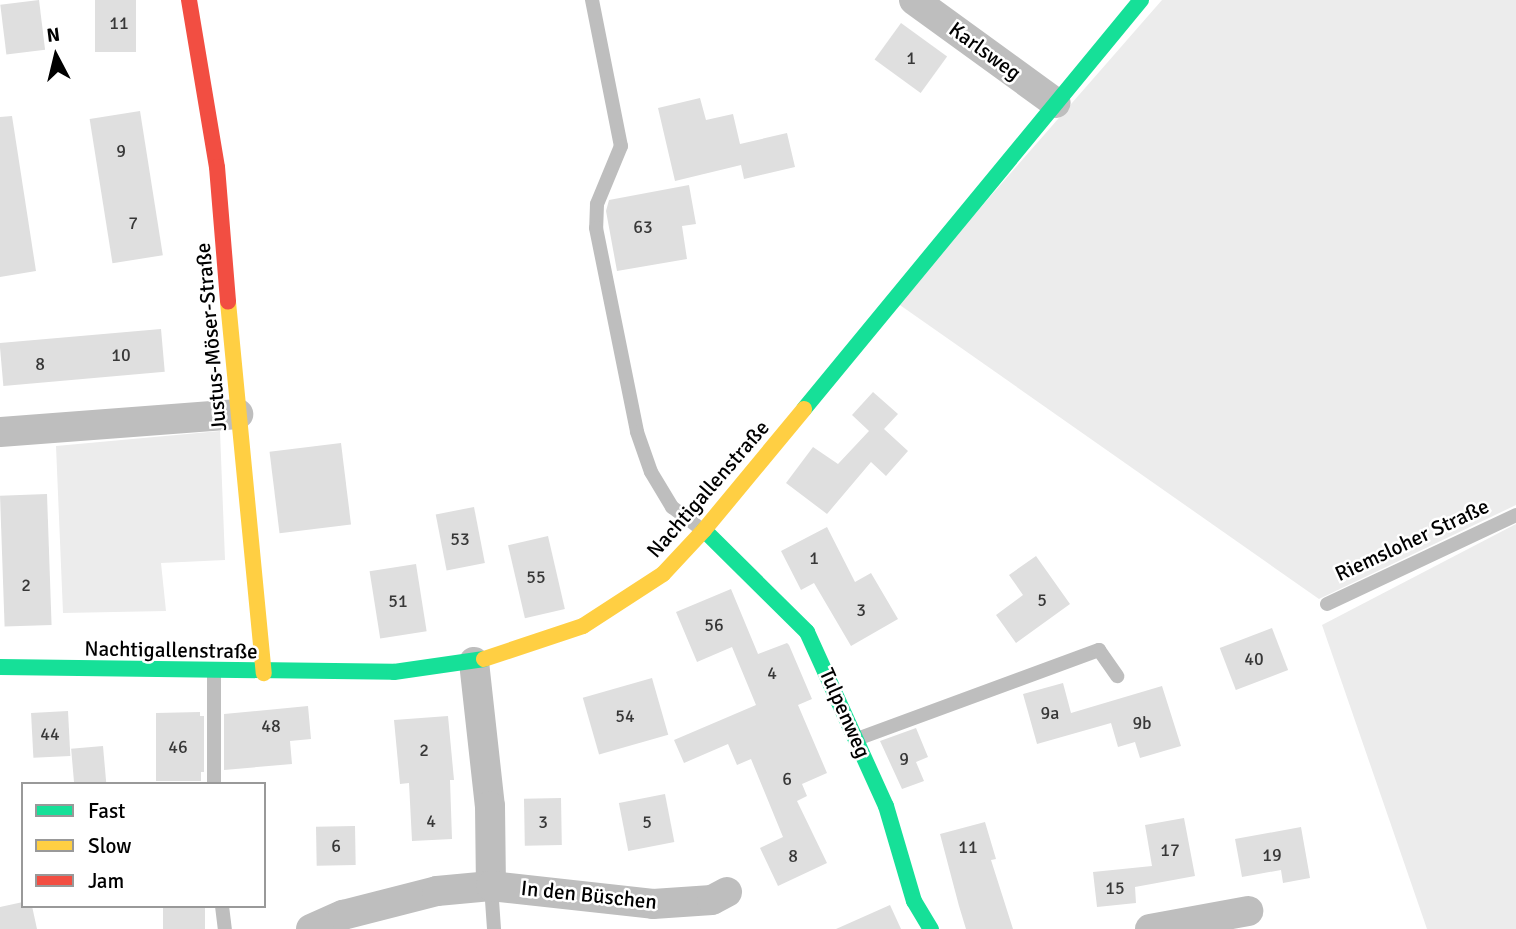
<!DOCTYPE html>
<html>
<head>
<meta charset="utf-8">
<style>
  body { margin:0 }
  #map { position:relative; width:1516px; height:929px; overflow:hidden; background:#fff; font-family:Signika,sans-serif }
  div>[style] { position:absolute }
  .green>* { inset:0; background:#ececec }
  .building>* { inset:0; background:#dfdfdf; transform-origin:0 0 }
  .lane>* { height:14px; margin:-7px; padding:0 7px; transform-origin:7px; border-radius:7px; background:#bebebe }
  .street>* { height:30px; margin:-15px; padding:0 15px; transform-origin:15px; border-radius:15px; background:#bebebe }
  .fast>* { height:16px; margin:-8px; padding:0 8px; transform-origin:8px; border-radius:8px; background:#16e098 }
  .slow>* { height:16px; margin:-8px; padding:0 8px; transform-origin:8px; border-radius:8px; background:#ffcf43 }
  .jam>* { height:16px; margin:-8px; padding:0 8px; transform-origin:8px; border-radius:8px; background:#f24e42 }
  span { translate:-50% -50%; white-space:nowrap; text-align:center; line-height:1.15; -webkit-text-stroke:5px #fff; paint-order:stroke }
  .number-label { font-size:18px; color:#383838 }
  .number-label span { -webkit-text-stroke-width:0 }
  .street-label { font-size:21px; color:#000 }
  .legend { position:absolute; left:21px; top:782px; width:245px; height:126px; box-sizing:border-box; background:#fff; border:2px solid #999; margin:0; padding:9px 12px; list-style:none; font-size:21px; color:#000 }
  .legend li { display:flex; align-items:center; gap:14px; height:35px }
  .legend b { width:35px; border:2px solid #999 }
  .north { position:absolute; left:21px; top:21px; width:70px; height:70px; -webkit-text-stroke:5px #fff; paint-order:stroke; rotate:353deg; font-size:19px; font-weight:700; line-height:28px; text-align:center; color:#000 }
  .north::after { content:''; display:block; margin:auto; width:24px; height:32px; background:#000; clip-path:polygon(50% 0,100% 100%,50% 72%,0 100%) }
</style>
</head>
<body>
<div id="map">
  <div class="green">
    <i style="clip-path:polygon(1162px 0,1516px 0,1516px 505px,1319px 599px,897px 303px)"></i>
    <i style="clip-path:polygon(220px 431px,225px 560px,161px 563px,166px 611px,63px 613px,56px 446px)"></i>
    <i style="clip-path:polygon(1516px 524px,1516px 929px,1427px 929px,1322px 625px)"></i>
  </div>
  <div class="building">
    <i style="left:39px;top:0;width:50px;height:39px;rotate:83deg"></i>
    <i style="left:95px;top:0;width:41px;height:52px"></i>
    <i style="left:901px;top:23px;width:57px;height:45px;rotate:36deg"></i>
    <i style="clip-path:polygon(700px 98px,706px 120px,733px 114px,740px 144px,787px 133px,795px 167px,744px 179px,741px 165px,675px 181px,658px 108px)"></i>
    <i style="left:140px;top:111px;width:146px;height:51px;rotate:81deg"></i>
    <i style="clip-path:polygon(12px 116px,36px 271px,0 277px,0 117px)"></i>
    <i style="clip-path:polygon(689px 185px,696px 224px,682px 226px,687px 259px,617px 271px,606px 211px,609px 200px)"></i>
    <i style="left:161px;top:329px;width:43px;height:162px;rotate:85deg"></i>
    <i style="clip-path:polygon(873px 392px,898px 414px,884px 429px,908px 451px,886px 476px,871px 462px,827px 514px,786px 483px,813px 447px,838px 464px,869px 431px,852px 415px)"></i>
    <i style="left:341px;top:443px;width:82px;height:72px;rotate:83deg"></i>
    <i style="left:47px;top:494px;width:131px;height:47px;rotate:88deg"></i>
    <i style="left:474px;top:507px;width:57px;height:39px;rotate:79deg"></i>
    <i style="clip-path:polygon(827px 527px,855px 582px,871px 573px,898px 619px,851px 646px,814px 583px,801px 590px,781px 551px)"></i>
    <i style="left:548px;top:536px;width:75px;height:41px;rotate:77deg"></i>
    <i style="clip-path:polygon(1036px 556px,1070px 604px,1016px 643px,996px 615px,1023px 595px,1009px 575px)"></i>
    <i style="left:416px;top:564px;width:68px;height:47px;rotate:81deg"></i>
    <i style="clip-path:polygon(731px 589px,758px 654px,787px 643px,789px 645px,812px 699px,798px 705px,827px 773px,802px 784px,807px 796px,797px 801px,827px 863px,778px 886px,760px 848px,783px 837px,751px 759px,737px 765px,728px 744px,684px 763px,674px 740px,756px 705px,732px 647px,697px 662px,676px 612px)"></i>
    <i style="left:1272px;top:628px;width:45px;height:56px;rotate:69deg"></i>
    <i style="left:652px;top:678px;width:59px;height:72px;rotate:74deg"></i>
    <i style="clip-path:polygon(1063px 683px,1071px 713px,1162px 686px,1181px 746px,1140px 758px,1135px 742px,1118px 747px,1111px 723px,1037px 744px,1023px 694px)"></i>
    <i style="clip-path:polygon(308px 706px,311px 739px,290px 741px,292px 764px,224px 770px,224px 714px)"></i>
    <i style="left:68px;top:711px;width:45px;height:37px;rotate:87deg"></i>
    <i style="clip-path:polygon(200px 712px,200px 716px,204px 716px,204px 772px,201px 772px,201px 781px,156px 781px,156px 713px)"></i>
    <i style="clip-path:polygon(448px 716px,454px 780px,450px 780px,452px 839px,412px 841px,409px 783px,400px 784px,394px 720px)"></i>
    <i style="clip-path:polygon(916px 728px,928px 757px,916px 762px,924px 781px,902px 789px,880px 741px)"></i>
    <i style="left:103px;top:746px;width:37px;height:32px;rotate:85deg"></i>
    <i style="left:665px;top:794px;width:49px;height:47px;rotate:79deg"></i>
    <i style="left:561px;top:798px;width:47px;height:37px;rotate:89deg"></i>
    <i style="clip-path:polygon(1184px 818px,1195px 876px,1135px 887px,1136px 903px,1097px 907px,1093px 872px,1152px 866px,1145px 825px)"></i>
    <i style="clip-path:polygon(985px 822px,996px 859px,991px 860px,1013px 929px,966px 929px,959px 906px,940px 834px)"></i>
    <i style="left:355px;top:826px;width:39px;height:39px;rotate:89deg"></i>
    <i style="clip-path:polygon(1301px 827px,1310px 878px,1283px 883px,1281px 870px,1242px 877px,1235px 839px)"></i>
    <i style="clip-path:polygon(23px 902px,23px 906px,32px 906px,37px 929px,0 929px,0 907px)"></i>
    <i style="clip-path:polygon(890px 905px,901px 929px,836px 929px)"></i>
    <i style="left:163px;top:906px;width:42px;height:23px"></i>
  </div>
  <div class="lane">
    <i style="left:592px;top:0;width:149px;rotate:78.8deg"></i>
    <i style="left:621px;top:146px;width:63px;rotate:112.5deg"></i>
    <i style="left:597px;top:204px;width:24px;rotate:92deg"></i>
    <i style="left:596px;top:228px;width:208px;rotate:78.6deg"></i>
    <i style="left:637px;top:432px;width:42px;rotate:70.7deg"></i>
    <i style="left:651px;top:472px;width:41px;rotate:59deg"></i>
    <i style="left:672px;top:507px;width:39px;rotate:37deg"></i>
    <i style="left:1327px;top:604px;width:209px;rotate:-25.2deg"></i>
    <i style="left:214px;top:671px;width:113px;rotate:90deg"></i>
    <i style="left:857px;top:739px;width:258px;rotate:-20.2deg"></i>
    <i style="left:1099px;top:650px;width:32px;rotate:55deg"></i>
    <i style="left:491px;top:886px;width:43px;rotate:86deg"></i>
    <i style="left:222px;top:906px;width:23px;rotate:83deg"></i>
  </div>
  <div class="street">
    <i style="left:914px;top:0;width:175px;rotate:36deg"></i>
    <i style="left:0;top:432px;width:239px;rotate:-4.3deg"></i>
    <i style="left:474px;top:662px;width:145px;rotate:83.7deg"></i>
    <i style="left:490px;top:806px;width:80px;rotate:89.3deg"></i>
    <i style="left:311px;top:929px;width:35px;rotate:-24deg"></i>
    <i style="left:343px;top:915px;width:97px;rotate:-14.3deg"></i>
    <i style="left:437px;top:891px;width:54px;rotate:-5.3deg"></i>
    <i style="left:491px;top:886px;width:163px;rotate:6.3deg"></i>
    <i style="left:653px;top:904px;width:59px;rotate:-3.9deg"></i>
    <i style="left:712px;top:900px;width:17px;rotate:-28deg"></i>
    <i style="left:1150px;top:929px;width:100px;rotate:-10.4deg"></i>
  </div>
  <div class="fast">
    <i style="left:804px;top:409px;width:530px;rotate:-50.51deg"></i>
    <i style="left:704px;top:530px;width:145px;rotate:44.7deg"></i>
    <i style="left:807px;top:632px;width:191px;rotate:65.6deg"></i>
    <i style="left:886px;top:806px;width:99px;rotate:73.6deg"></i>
    <i style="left:914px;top:901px;width:33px;rotate:59deg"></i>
    <i style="left:0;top:667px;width:394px;rotate:0.7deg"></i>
    <i style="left:394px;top:672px;width:91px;rotate:-8.2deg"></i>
  </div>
  <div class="slow">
    <i style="left:228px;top:302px;width:373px;rotate:84.5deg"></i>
    <i style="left:484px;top:659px;width:104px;rotate:-18.4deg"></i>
    <i style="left:583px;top:626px;width:95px;rotate:-33deg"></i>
    <i style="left:663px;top:574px;width:60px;rotate:-47deg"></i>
    <i style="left:704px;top:530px;width:157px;rotate:-50.4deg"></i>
  </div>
  <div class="jam">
    <i style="left:189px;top:0;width:169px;rotate:80.5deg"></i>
    <i style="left:217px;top:167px;width:135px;rotate:85.3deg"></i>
  </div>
  <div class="number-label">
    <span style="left:119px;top:23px">11</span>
    <span style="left:911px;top:58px">1</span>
    <span style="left:121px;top:151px">9</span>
    <span style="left:133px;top:223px">7</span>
    <span style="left:643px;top:227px">63</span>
    <span style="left:121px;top:355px">10</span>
    <span style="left:40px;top:364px">8</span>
    <span style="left:460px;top:539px">53</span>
    <span style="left:814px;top:558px">1</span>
    <span style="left:536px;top:577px">55</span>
    <span style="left:26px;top:585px">2</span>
    <span style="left:1042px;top:600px">5</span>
    <span style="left:398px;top:601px">51</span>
    <span style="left:861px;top:610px">3</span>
    <span style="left:714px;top:625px">56</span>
    <span style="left:1254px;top:659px">40</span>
    <span style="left:772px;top:673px">4</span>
    <span style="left:1050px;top:713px">9a</span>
    <span style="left:625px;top:716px">54</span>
    <span style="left:1142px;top:723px">9b</span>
    <span style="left:271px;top:726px">48</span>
    <span style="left:50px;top:734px">44</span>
    <span style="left:178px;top:747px">46</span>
    <span style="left:424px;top:750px">2</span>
    <span style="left:904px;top:759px">9</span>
    <span style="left:787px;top:779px">6</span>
    <span style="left:431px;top:821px">4</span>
    <span style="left:543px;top:822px">3</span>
    <span style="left:647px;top:822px">5</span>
    <span style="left:336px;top:846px">6</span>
    <span style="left:968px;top:847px">11</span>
    <span style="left:1170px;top:850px">17</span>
    <span style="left:1272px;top:855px">19</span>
    <span style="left:793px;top:856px">8</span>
    <span style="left:1115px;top:888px">15</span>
  </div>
  <div class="street-label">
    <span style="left:985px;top:51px;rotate:36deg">Karlsweg</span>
    <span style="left:211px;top:337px;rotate:-95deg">Justus-Möser-Straße</span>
    <span style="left:708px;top:489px;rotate:-49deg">Nachtigallenstraße</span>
    <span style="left:1412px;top:540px;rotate:-25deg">Riemsloher Straße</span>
    <span style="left:171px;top:650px;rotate:1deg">Nachtigallenstraße</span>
    <span style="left:845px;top:713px;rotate:66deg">Tulpenweg</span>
    <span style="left:589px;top:895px;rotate:6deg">In den Büschen</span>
  </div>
  <ul class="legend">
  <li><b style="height:9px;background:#16e098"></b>Fast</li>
  <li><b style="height:9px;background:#ffcf43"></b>Slow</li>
  <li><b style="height:9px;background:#f24e42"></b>Jam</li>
  </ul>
  <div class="north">N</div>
</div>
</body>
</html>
